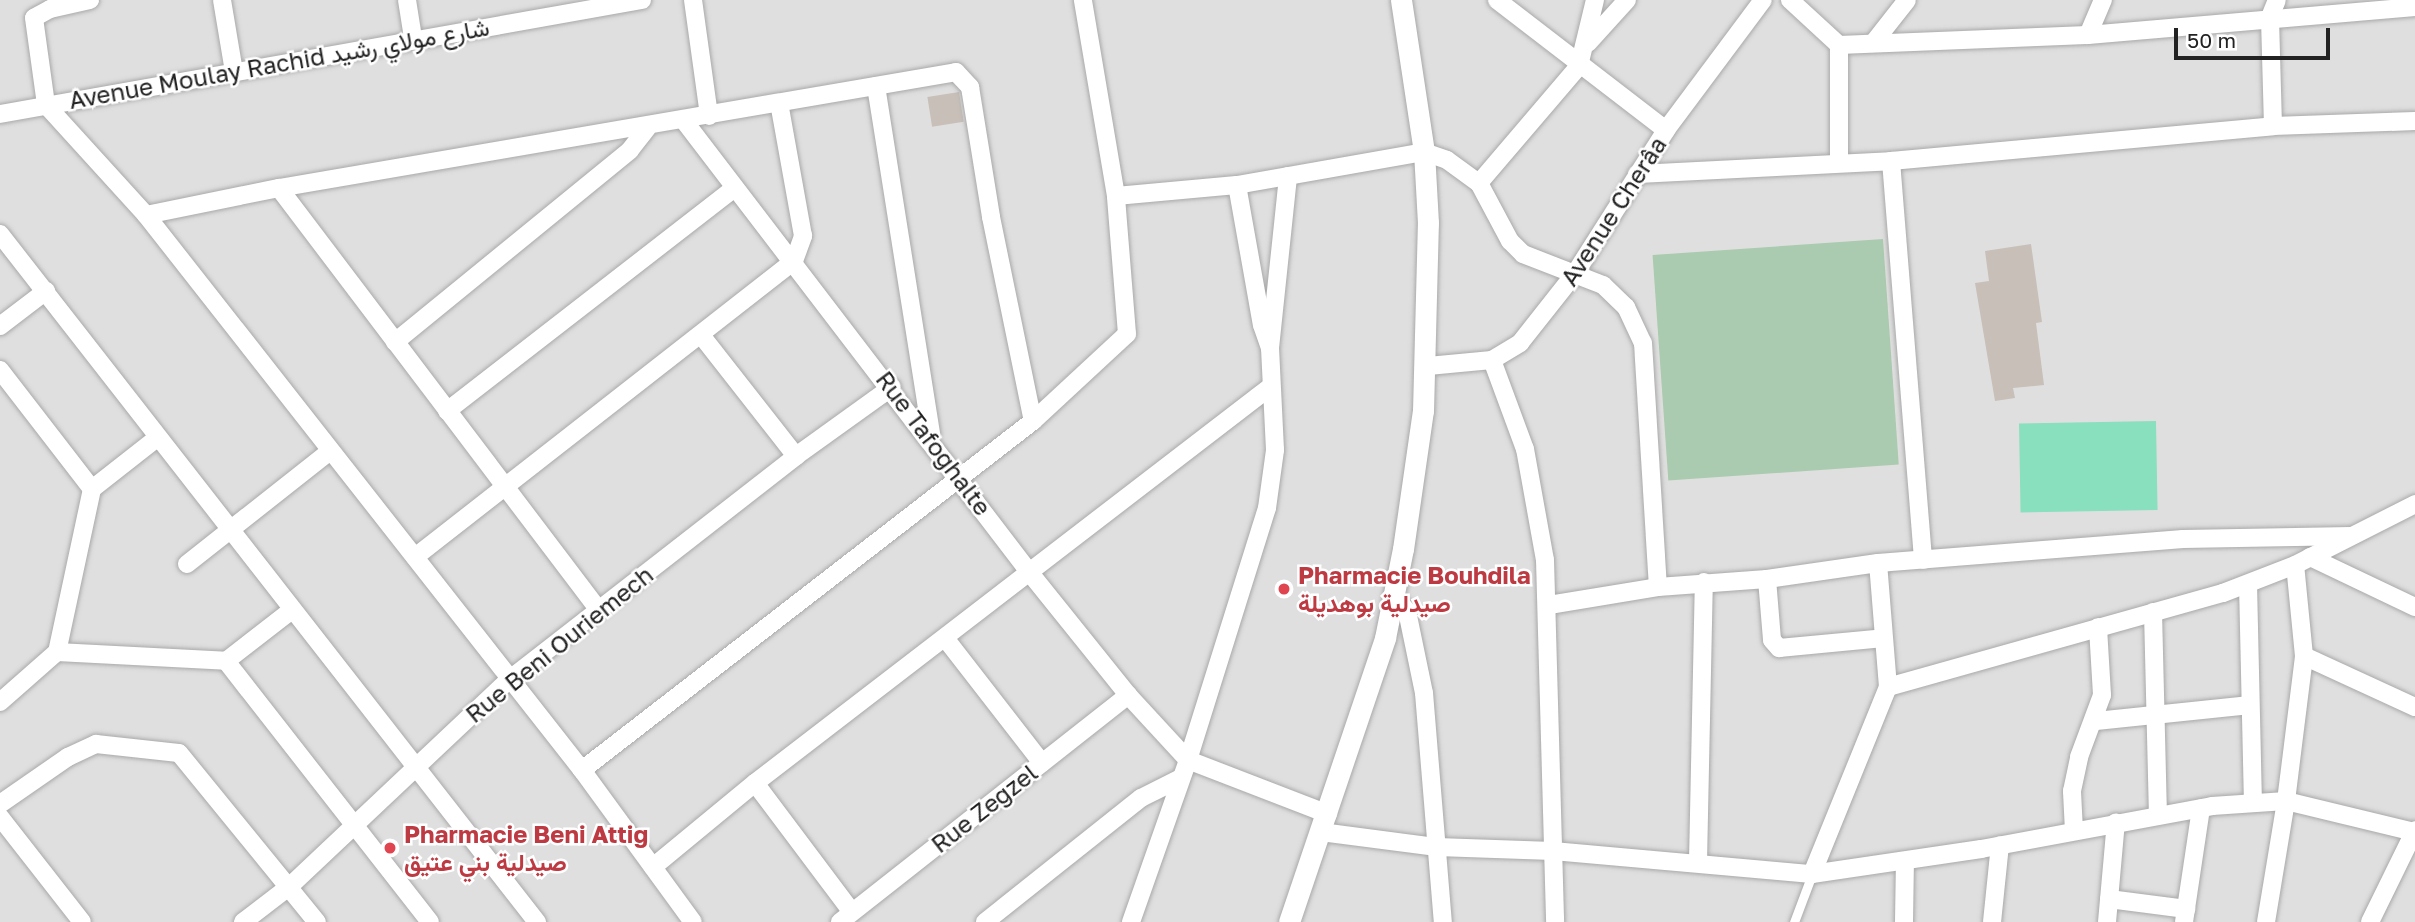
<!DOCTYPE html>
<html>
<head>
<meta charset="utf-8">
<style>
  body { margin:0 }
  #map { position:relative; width:2415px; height:922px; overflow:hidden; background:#f2efe9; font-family:"Golos Text",Vazirmatn,sans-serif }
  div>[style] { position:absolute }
  .residential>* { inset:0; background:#e0dfdf; transform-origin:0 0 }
  .cemetery>* { inset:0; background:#aacbaf; transform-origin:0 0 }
  .pitch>* { inset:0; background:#88e0be; transform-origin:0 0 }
  .building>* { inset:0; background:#c7bfb8; transform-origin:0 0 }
  .roads { filter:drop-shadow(0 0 2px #a9a9a9) drop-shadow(0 0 2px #a9a9a9) }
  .service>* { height:9px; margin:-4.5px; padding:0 4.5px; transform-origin:4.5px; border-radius:4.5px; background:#fff }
  .minor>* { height:18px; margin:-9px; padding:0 9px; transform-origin:9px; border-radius:9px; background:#fff }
  .tertiary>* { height:21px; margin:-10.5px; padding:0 10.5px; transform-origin:10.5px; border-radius:10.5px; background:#fff }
  .dots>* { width:19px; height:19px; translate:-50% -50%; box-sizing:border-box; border:4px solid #fff; border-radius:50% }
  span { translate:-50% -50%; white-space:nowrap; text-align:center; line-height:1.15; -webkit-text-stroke:5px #fff; paint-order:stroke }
  .street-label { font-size:24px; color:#222 }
  .health-label { font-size:24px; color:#be3a42; font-weight:700 }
  .left { translate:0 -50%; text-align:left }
  .scale { position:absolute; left:2174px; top:28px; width:156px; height:32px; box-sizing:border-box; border:4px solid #222; border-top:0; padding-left:9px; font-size:21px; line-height:24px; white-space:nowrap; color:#222; -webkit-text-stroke:5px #fff; paint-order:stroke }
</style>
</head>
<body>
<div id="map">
  <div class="residential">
    <i style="left:0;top:0;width:2415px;height:922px"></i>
  </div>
  <div class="cemetery">
    <i style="left:1883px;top:239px;width:226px;height:231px;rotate:86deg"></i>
  </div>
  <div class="pitch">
    <i style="left:2156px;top:421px;width:89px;height:137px;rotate:89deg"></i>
  </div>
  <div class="building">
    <i style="left:959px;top:92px;width:30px;height:32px;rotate:81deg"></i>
    <i style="clip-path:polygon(2031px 244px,2042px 322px,2036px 323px,2044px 385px,2013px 388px,2015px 398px,1995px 401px,1975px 283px,1989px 281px,1985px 251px)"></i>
  </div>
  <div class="roads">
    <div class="service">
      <i style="left:1794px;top:922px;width:51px;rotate:-69.4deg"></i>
    </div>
    <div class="minor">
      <i style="left:90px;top:0;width:41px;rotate:167.3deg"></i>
      <i style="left:50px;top:9px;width:18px;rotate:151deg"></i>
      <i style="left:34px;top:18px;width:88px;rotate:82.1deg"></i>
      <i style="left:46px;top:105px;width:149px;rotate:47.7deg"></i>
      <i style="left:146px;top:215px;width:706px;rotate:51.85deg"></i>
      <i style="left:582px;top:770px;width:188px;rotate:53.9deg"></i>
      <i style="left:222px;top:0;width:73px;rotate:80.5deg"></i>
      <i style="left:407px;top:0;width:39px;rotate:81deg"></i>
      <i style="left:693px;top:0;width:117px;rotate:82.1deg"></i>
      <i style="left:1497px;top:0;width:213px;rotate:37.6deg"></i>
      <i style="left:1790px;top:0;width:67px;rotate:42.6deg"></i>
      <i style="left:1839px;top:45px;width:249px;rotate:-2.3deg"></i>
      <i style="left:2088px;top:35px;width:328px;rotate:-4.9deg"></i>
      <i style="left:2088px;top:35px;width:38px;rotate:-67deg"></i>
      <i style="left:1874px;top:42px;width:53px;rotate:-51.8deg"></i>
      <i style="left:1588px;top:43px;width:58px;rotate:-47.8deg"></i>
      <i style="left:876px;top:86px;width:353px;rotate:81deg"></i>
      <i style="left:0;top:114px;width:652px;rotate:-10.07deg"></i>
      <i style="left:685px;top:122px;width:568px;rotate:52.59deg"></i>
      <i style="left:1030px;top:573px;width:156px;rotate:51.2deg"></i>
      <i style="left:1128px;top:695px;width:88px;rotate:47.3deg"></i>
      <i style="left:1188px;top:760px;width:150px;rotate:21.1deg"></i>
      <i style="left:2273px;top:126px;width:109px;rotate:-91.6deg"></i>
      <i style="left:2270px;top:17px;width:18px;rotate:-68deg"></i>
      <i style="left:1839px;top:161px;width:116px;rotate:-90deg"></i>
      <i style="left:1891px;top:161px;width:400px;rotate:85.4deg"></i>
      <i style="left:1637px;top:174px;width:254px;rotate:-2.9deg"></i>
      <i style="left:1891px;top:161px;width:384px;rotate:-5.2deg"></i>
      <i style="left:2273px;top:126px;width:142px;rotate:-2deg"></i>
      <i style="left:1479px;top:183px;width:154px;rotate:-49.5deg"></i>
      <i style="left:1579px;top:66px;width:68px;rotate:-76.4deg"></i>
      <i style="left:1237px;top:185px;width:142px;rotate:79.9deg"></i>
      <i style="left:1262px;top:325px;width:24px;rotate:71deg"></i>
      <i style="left:279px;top:188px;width:528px;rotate:52.85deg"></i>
      <i style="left:1116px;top:196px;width:121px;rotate:-5.2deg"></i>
      <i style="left:1237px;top:185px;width:190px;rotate:-10deg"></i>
      <i style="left:1424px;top:152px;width:24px;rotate:19deg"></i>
      <i style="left:1447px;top:160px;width:39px;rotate:36deg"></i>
      <i style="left:1479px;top:183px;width:66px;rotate:61.9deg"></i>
      <i style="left:1510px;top:241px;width:18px;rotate:45deg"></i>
      <i style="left:1523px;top:254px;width:86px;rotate:21.2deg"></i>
      <i style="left:1603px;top:285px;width:32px;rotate:44deg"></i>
      <i style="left:1626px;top:307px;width:40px;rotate:65deg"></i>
      <i style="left:1643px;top:343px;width:244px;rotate:86.5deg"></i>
      <i style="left:146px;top:215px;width:136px;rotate:-11.5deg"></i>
      <i style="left:279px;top:188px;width:687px;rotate:-9.72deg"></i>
      <i style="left:956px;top:72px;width:21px;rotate:47deg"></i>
      <i style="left:970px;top:87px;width:132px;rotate:80.8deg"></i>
      <i style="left:991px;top:217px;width:208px;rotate:78.4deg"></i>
      <i style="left:0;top:234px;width:873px;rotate:52.03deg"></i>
      <i style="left:0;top:326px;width:58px;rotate:-37.3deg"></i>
      <i style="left:701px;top:335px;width:154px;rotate:51.9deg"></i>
      <i style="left:395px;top:342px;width:303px;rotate:-39.2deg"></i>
      <i style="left:630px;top:150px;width:28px;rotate:-52deg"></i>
      <i style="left:1492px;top:360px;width:95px;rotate:69.7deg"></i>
      <i style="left:1525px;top:449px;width:113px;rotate:79.8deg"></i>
      <i style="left:1545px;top:560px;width:362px;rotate:88.4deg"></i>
      <i style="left:1428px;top:366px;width:64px;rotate:-5.4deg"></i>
      <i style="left:1492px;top:360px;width:33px;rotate:-31deg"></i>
      <i style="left:1520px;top:343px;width:90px;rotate:-51.7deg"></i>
      <i style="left:1576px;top:272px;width:168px;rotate:-57.6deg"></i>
      <i style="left:1666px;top:130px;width:162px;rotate:-53.3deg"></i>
      <i style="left:0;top:370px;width:150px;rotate:52.3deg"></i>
      <i style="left:447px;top:411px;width:362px;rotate:-37.8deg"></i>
      <i style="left:157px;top:438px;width:83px;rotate:141.9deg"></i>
      <i style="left:92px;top:489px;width:167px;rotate:102.1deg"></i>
      <i style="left:57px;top:652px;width:169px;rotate:3deg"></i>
      <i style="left:226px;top:661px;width:83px;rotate:-37.7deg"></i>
      <i style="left:415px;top:557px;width:481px;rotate:-38deg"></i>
      <i style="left:794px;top:261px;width:27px;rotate:-70deg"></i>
      <i style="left:803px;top:236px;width:135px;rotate:-100.2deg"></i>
      <i style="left:2310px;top:557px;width:116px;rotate:25.5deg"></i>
      <i style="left:187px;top:564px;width:182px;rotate:-38.3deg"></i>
      <i style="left:1767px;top:579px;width:61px;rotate:85.3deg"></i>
      <i style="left:1772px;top:640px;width:11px;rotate:49deg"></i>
      <i style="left:1779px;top:648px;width:105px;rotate:-5.4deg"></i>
      <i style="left:2248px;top:584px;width:218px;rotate:88.7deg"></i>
      <i style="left:1394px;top:596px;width:20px;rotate:49deg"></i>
      <i style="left:1407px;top:611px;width:84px;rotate:78.3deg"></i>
      <i style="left:1424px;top:693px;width:230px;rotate:85.3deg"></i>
      <i style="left:1549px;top:605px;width:110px;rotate:-9.4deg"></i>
      <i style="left:1658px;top:587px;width:109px;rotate:-4.2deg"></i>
      <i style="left:1767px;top:579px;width:112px;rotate:-8.2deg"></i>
      <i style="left:1878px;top:563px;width:306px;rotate:-4.5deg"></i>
      <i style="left:2183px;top:539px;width:168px;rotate:-1deg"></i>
      <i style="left:2153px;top:612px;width:203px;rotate:88.6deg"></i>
      <i style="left:945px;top:638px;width:158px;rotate:52.2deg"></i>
      <i style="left:2304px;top:656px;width:122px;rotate:24.7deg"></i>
      <i style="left:226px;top:661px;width:331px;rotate:52deg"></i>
      <i style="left:1888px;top:687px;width:348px;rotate:-15.7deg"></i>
      <i style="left:2223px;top:593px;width:77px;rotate:-21.3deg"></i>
      <i style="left:2295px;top:565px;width:135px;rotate:-26.9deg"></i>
      <i style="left:0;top:702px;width:76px;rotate:-41.3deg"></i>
      <i style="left:2096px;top:721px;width:155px;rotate:-5.9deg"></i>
      <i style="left:582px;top:770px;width:570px;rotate:-37.73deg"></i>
      <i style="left:1033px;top:421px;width:128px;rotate:-42.8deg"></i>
      <i style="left:1127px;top:334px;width:138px;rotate:-94.6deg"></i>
      <i style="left:1116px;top:196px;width:199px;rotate:-99.6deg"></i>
      <i style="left:755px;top:783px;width:161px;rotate:53.1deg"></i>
      <i style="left:0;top:804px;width:83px;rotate:-34.7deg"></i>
      <i style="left:68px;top:757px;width:31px;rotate:-25deg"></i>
      <i style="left:96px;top:744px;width:83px;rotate:6.2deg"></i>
      <i style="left:179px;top:753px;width:218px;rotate:50.8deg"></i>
      <i style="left:0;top:817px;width:133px;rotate:52deg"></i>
      <i style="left:2074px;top:831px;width:40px;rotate:-92.9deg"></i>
      <i style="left:2072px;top:791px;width:35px;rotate:-78deg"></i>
      <i style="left:2079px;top:757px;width:66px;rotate:-69.6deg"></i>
      <i style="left:2102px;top:695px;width:68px;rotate:-93.4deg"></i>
      <i style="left:1321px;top:832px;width:117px;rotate:7.4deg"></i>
      <i style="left:1437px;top:847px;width:116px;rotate:2deg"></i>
      <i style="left:1553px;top:851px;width:260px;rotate:5.1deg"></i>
      <i style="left:1812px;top:874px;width:171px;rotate:-8.4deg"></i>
      <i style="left:1981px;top:849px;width:235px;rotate:-10.5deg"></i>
      <i style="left:2212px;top:806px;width:74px;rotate:-3.9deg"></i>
      <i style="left:2286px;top:801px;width:146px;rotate:-82.9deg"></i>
      <i style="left:2304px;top:656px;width:91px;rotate:-95.6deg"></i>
      <i style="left:1698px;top:862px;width:280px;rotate:-88.8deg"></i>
      <i style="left:653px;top:867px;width:132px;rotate:-39.5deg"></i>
      <i style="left:755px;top:783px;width:650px;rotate:-37.56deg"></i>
      <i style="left:1812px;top:874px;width:202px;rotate:-67.9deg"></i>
      <i style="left:1888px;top:687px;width:124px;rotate:-94.6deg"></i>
      <i style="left:2109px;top:899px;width:78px;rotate:7.4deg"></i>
      <i style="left:243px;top:922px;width:59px;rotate:-37.5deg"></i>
      <i style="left:290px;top:886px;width:302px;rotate:-43.3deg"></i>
      <i style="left:510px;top:679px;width:363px;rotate:-37.9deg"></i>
      <i style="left:796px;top:456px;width:118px;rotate:-35.7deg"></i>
      <i style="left:840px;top:922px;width:367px;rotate:-38.2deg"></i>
      <i style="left:985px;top:922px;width:199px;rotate:-38.5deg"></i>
      <i style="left:1141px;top:798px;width:45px;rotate:-26.6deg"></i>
      <i style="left:1131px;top:922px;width:172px;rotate:-70.6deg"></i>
      <i style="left:1188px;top:760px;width:264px;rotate:-72.6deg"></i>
      <i style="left:1267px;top:508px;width:59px;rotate:-82.1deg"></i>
      <i style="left:1275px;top:450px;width:102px;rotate:-92.8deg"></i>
      <i style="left:1270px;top:348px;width:173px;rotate:-84deg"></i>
      <i style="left:1904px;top:922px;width:61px;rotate:-89.1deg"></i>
      <i style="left:1992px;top:922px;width:77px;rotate:-84.1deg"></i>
      <i style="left:2107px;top:922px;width:100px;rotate:-84.9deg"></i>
      <i style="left:2184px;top:922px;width:115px;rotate:-81.5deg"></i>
      <i style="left:2266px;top:922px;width:123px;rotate:-80.6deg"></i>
      <i style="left:2286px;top:801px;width:132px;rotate:13.6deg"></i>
      <i style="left:2370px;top:922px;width:102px;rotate:-63.9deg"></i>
    </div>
    <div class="tertiary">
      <i style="left:1289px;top:922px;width:300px;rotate:-71.3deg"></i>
      <i style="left:1385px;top:638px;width:91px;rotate:-78.6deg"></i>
      <i style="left:1403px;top:549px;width:139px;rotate:-81.8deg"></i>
      <i style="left:1423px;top:411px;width:188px;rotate:-88.5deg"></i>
      <i style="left:1428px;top:223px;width:71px;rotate:-93.2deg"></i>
      <i style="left:1424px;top:152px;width:154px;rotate:-98.6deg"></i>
    </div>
  </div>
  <div class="dots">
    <i style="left:1284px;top:589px;background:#e0444e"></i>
    <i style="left:390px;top:848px;background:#e0444e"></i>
  </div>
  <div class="street-label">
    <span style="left:279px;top:63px;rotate:-10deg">Avenue Moulay Rachid شارع مولاي رشيد</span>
    <span style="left:1613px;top:211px;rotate:-57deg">Avenue Cherâa</span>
    <span style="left:934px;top:443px;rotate:53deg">Rue Tafoghalte</span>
    <span style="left:559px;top:644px;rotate:-39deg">Rue Beni Ouriemech</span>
    <span style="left:984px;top:808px;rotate:-38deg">Rue Zegzel</span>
  </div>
  <div class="health-label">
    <span class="left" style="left:1298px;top:589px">Pharmacie Bouhdila<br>صيدلية بوهديلة</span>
    <span class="left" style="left:404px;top:848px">Pharmacie Beni Attig<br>صيدلية بني عتيق</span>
  </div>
  <div class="scale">50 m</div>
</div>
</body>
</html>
